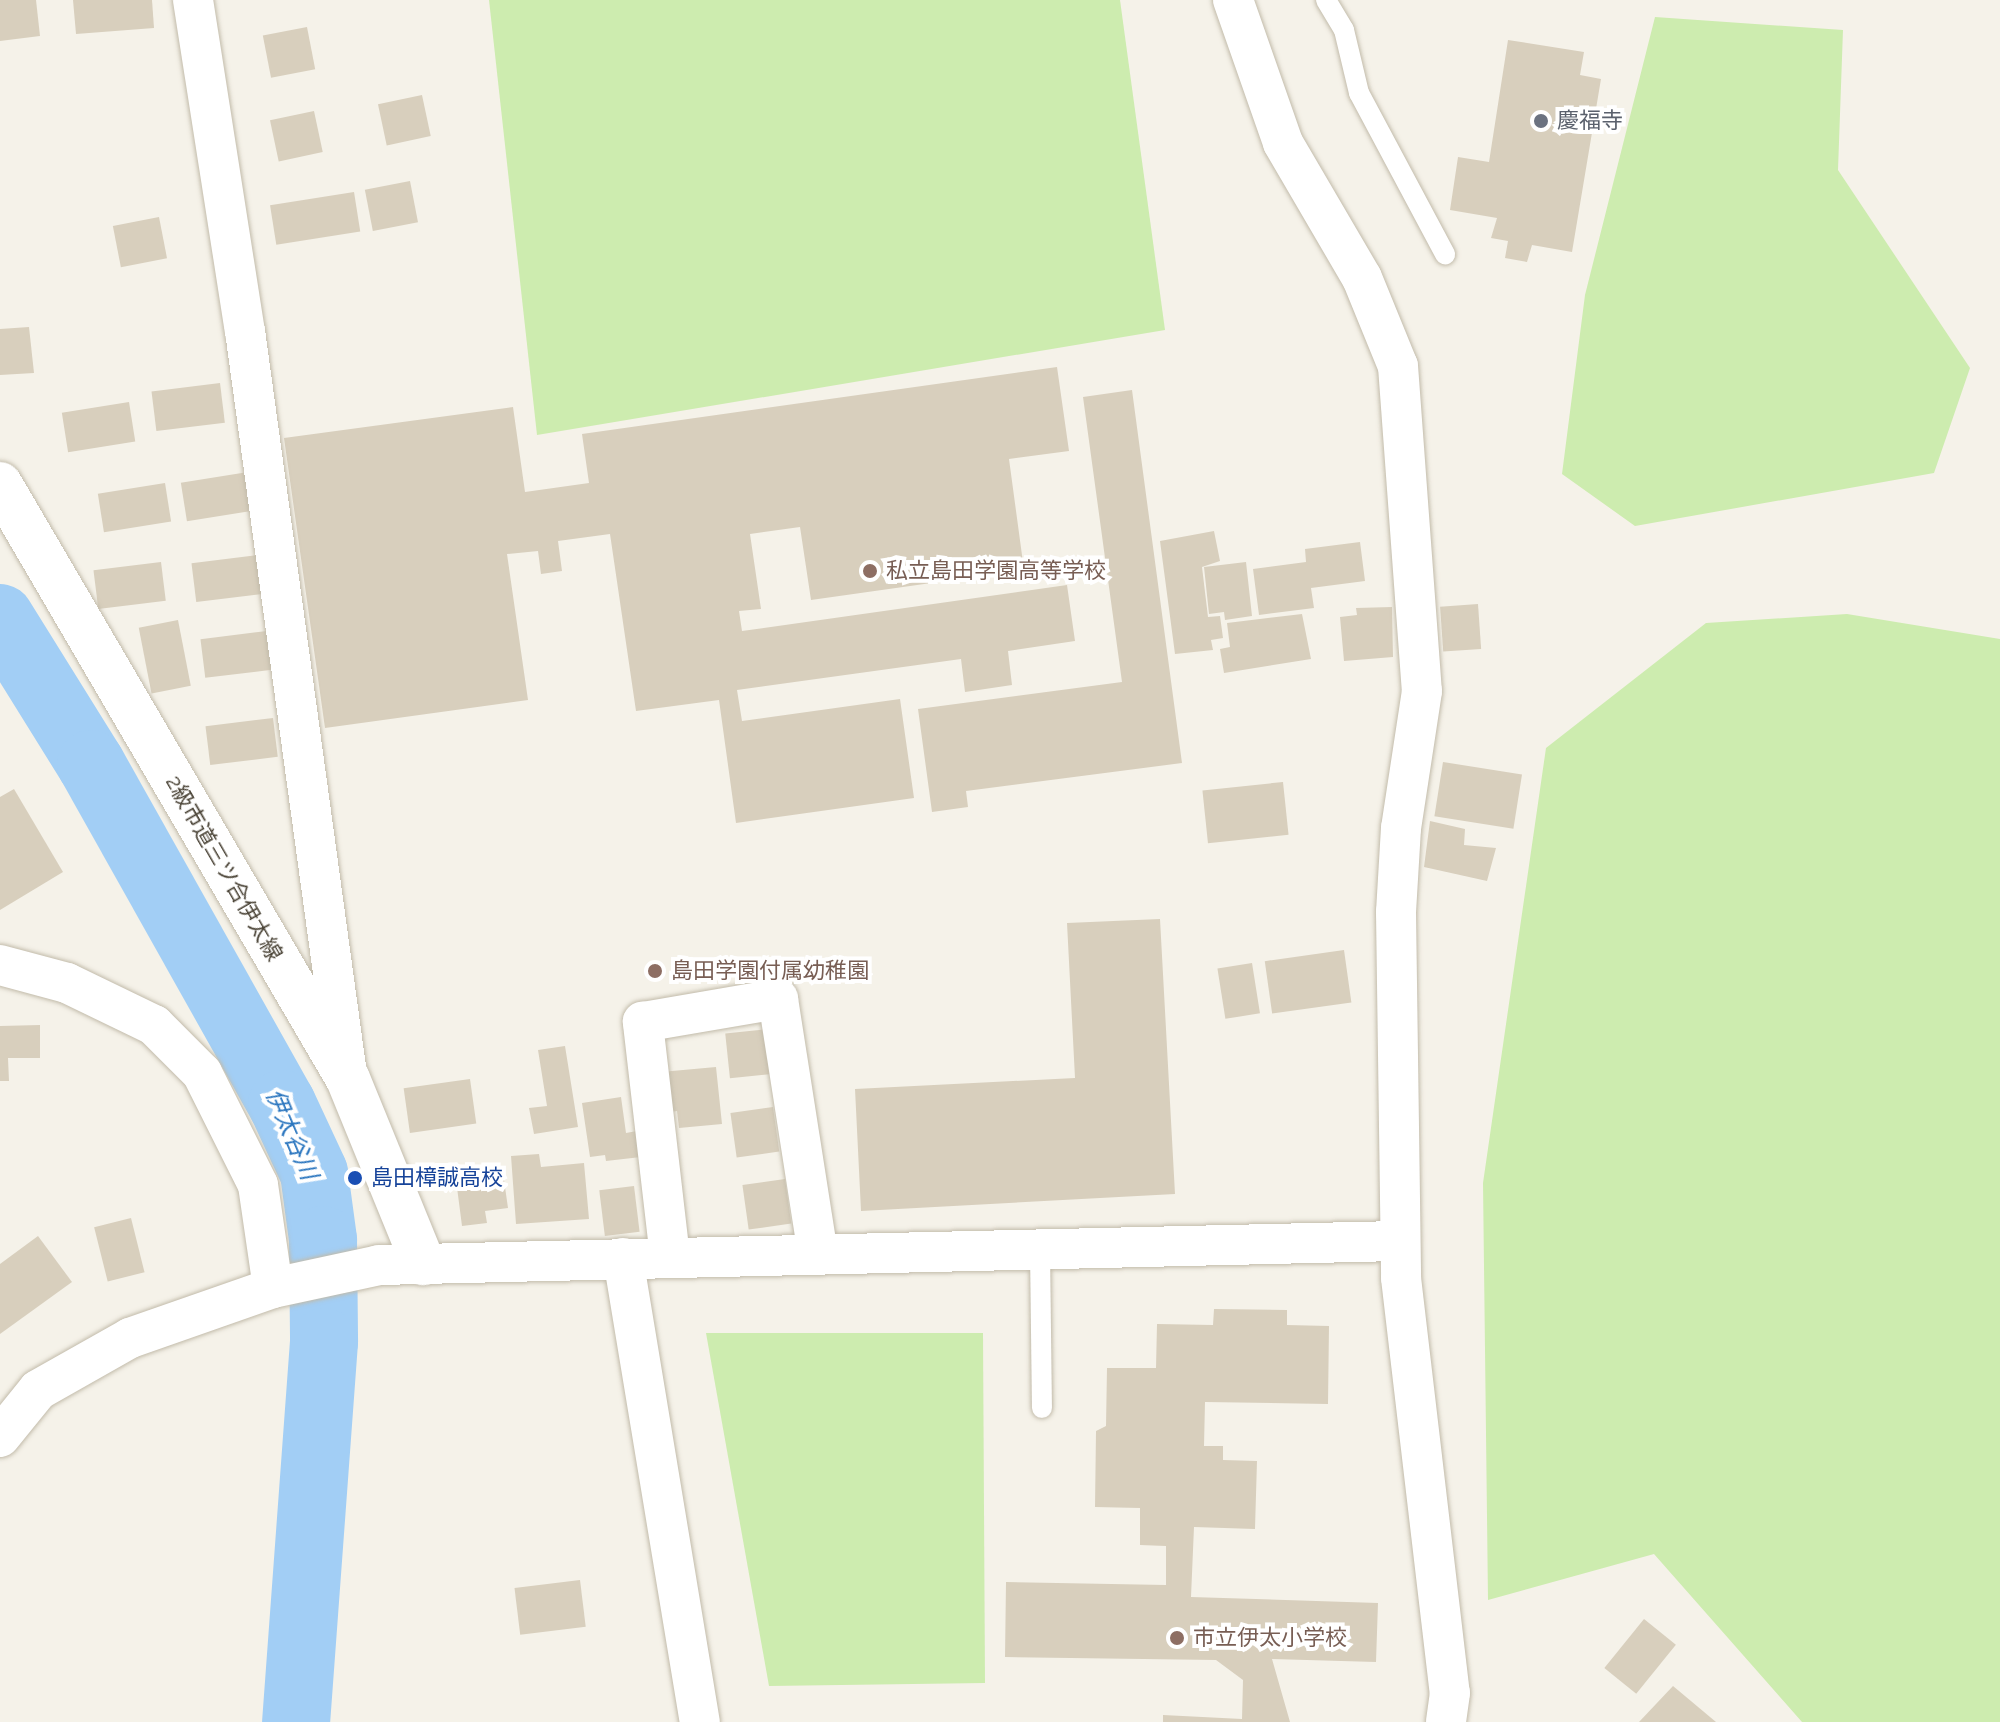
<!DOCTYPE html>
<html>
<head>
<meta charset="utf-8">
<style>
  body { margin:0 }
  #map { position:relative; width:2000px; height:1722px; overflow:hidden; background:#f5f2e9; font-family:Raleway,"Noto Sans JP",sans-serif }
  div>[style] { position:absolute }
  .green>* { inset:0; background:#cdecaf }
  .river>* { height:68px; margin:-34px; padding:0 34px; transform-origin:34px; border-radius:34px; background:#a2cef5 }
  .building>* { inset:0; background:#d8cfbd; transform-origin:0 0 }
  .roads { filter:drop-shadow(0 0 2px #c2bbaa) drop-shadow(0 0 2px #c2bbaa) }
  .service>* { height:20px; margin:-10px; padding:0 10px; transform-origin:10px; border-radius:10px; background:#fff }
  .minor>* { height:40px; margin:-20px; padding:0 20px; transform-origin:20px; border-radius:20px; background:#fff }
  .tertiary>* { height:44px; margin:-22px; padding:0 22px; transform-origin:22px; border-radius:22px; background:#fff }
  .dots>* { width:22px; height:22px; translate:-50% -50%; box-sizing:border-box; border:4px solid #fff; border-radius:50% }
  span { translate:-50% -50%; white-space:nowrap; text-align:center; line-height:1.15; -webkit-text-stroke:8px #fff; paint-order:stroke }
  .worship-label { font-size:22px; color:#5b616d }
  .left { translate:0 -50%; text-align:left }
  .education-label { font-size:22px; color:#785e54 }
  .street-label { font-size:22px; color:#4a4336 }
  .transit-label { font-size:22px; color:#164399 }
  .water-label { font-size:24px; color:#2874be; font-style:italic }
</style>
</head>
<body>
<div id="map">
  <div class="green">
    <i style="clip-path:polygon(489px 0,1120px 0,1165px 330px,537px 435px)"></i>
    <i style="clip-path:polygon(1655px 17px,1843px 30px,1838px 170px,1970px 368px,1934px 473px,1635px 526px,1562px 474px,1585px 295px)"></i>
    <i style="clip-path:polygon(1847px 614px,2000px 639px,2000px 1722px,1802px 1722px,1654px 1554px,1488px 1600px,1483px 1183px,1546px 748px,1706px 623px)"></i>
    <i style="clip-path:polygon(706px 1333px,983px 1333px,985px 1683px,769px 1686px)"></i>
  </div>
  <div class="river">
    <i style="left:0;top:618px;width:172px;rotate:58.1deg"></i>
    <i style="left:91px;top:764px;width:390px;rotate:60.7deg"></i>
    <i style="left:282px;top:1104px;width:76px;rotate:65.1deg"></i>
    <i style="left:314px;top:1173px;width:68px;rotate:82.3deg"></i>
    <i style="left:323px;top:1240px;width:102px;rotate:89.4deg"></i>
    <i style="left:324px;top:1342px;width:381px;rotate:94.2deg"></i>
  </div>
  <div class="building">
    <i style="clip-path:polygon(0 0,36px 0,40px 36px,0 41px)"></i>
    <i style="clip-path:polygon(73px 0,152px 0,154px 28px,76px 34px)"></i>
    <i style="left:307px;top:27px;width:43px;height:45px;rotate:79deg"></i>
    <i style="clip-path:polygon(1508px 40px,1584px 52px,1580px 75px,1601px 79px,1572px 252px,1532px 245px,1527px 262px,1505px 258px,1508px 241px,1491px 238px,1497px 218px,1450px 210px,1458px 157px,1489px 162px)"></i>
    <i style="left:422px;top:95px;width:42px;height:45px;rotate:78deg"></i>
    <i style="left:314px;top:111px;width:42px;height:45px;rotate:78deg"></i>
    <i style="left:410px;top:181px;width:42px;height:46px;rotate:79deg"></i>
    <i style="left:354px;top:192px;width:40px;height:85px;rotate:81deg"></i>
    <i style="left:159px;top:217px;width:42px;height:47px;rotate:79deg"></i>
    <i style="clip-path:polygon(29px 327px,34px 373px,0 375px,0 329px)"></i>
    <i style="clip-path:polygon(1057px 367px,1069px 451px,1009px 459px,1024px 570px,811px 600px,800px 527px,750px 534px,761px 609px,739px 611px,742px 631px,1067px 585px,1075px 641px,1008px 651px,1012px 685px,965px 692px,961px 659px,737px 690px,742px 721px,900px 699px,914px 798px,736px 823px,719px 700px,636px 711px,610px 534px,558px 541px,562px 571px,541px 574px,538px 551px,507px 554px,528px 700px,325px 728px,284px 438px,513px 407px,525px 492px,589px 483px,582px 434px)"></i>
    <i style="left:220px;top:383px;width:40px;height:69px;rotate:83deg"></i>
    <i style="clip-path:polygon(1132px 390px,1182px 763px,966px 791px,968px 807px,932px 812px,918px 709px,1122px 682px,1083px 397px)"></i>
    <i style="left:129px;top:402px;width:40px;height:68px;rotate:81deg"></i>
    <i style="left:248px;top:472px;width:39px;height:68px;rotate:81deg"></i>
    <i style="left:165px;top:483px;width:39px;height:68px;rotate:81deg"></i>
    <i style="clip-path:polygon(1214px 531px,1220px 561px,1202px 567px,1208px 617px,1220px 616px,1223px 638px,1211px 640px,1213px 650px,1175px 654px,1160px 541px)"></i>
    <i style="clip-path:polygon(1360px 542px,1365px 581px,1311px 588px,1314px 608px,1259px 615px,1253px 569px,1306px 562px,1305px 549px)"></i>
    <i style="left:259px;top:555px;width:39px;height:68px;rotate:83deg"></i>
    <i style="left:161px;top:562px;width:39px;height:68px;rotate:83deg"></i>
    <i style="clip-path:polygon(1246px 562px,1252px 616px,1225px 620px,1224px 612px,1209px 614px,1204px 567px)"></i>
    <i style="left:1478px;top:604px;width:45px;height:38px;rotate:86deg"></i>
    <i style="clip-path:polygon(1392px 607px,1393px 657px,1344px 661px,1340px 617px,1357px 615px,1356px 608px)"></i>
    <i style="clip-path:polygon(1302px 614px,1311px 659px,1224px 673px,1220px 649px,1230px 647px,1227px 623px)"></i>
    <i style="left:178px;top:620px;width:67px;height:40px;rotate:79deg"></i>
    <i style="left:267px;top:631px;width:39px;height:67px;rotate:83deg"></i>
    <i style="left:273px;top:718px;width:39px;height:68px;rotate:83deg"></i>
    <i style="left:1443px;top:762px;width:80px;height:55px;rotate:9deg"></i>
    <i style="left:1283px;top:782px;width:53px;height:81px;rotate:84deg"></i>
    <i style="clip-path:polygon(14px 789px,63px 872px,0 910px,0 797px)"></i>
    <i style="clip-path:polygon(1430px 821px,1465px 829px,1464px 845px,1496px 848px,1487px 881px,1424px 867px)"></i>
    <i style="clip-path:polygon(1160px 919px,1175px 1194px,861px 1211px,855px 1089px,1075px 1078px,1067px 923px)"></i>
    <i style="left:1344px;top:950px;width:53px;height:80px;rotate:82deg"></i>
    <i style="left:1252px;top:963px;width:51px;height:35px;rotate:81deg"></i>
    <i style="clip-path:polygon(40px 1025px,40px 1058px,8px 1058px,9px 1081px,0 1081px,0 1026px)"></i>
    <i style="left:769px;top:1029px;width:45px;height:44px;rotate:84deg"></i>
    <i style="clip-path:polygon(565px 1046px,578px 1127px,534px 1134px,529px 1108px,547px 1106px,538px 1050px)"></i>
    <i style="clip-path:polygon(716px 1067px,722px 1124px,679px 1128px,677px 1111px,665px 1113px,661px 1072px)"></i>
    <i style="left:470px;top:1079px;width:45px;height:67px;rotate:82deg"></i>
    <i style="clip-path:polygon(621px 1097px,626px 1133px,637px 1131px,641px 1157px,606px 1161px,605px 1155px,590px 1157px,582px 1103px)"></i>
    <i style="left:773px;top:1107px;width:45px;height:43px;rotate:82deg"></i>
    <i style="clip-path:polygon(539px 1154px,541px 1167px,584px 1163px,589px 1219px,516px 1224px,511px 1156px)"></i>
    <i style="clip-path:polygon(502px 1166px,508px 1208px,485px 1211px,487px 1223px,462px 1226px,455px 1172px)"></i>
    <i style="left:785px;top:1179px;width:45px;height:43px;rotate:82deg"></i>
    <i style="left:634px;top:1186px;width:46px;height:35px;rotate:83deg"></i>
    <i style="left:131px;top:1218px;width:56px;height:38px;rotate:76deg"></i>
    <i style="clip-path:polygon(38px 1236px,72px 1282px,0 1334px,0 1264px)"></i>
    <i style="clip-path:polygon(1214px 1309px,1287px 1310px,1287px 1325px,1329px 1326px,1328px 1404px,1205px 1402px,1204px 1446px,1223px 1446px,1223px 1460px,1257px 1461px,1255px 1529px,1194px 1527px,1191px 1597px,1378px 1603px,1376px 1662px,1272px 1659px,1290px 1722px,1163px 1722px,1163px 1715px,1242px 1719px,1243px 1680px,1216px 1660px,1005px 1657px,1006px 1582px,1166px 1585px,1166px 1546px,1140px 1545px,1140px 1508px,1095px 1507px,1096px 1431px,1106px 1426px,1107px 1368px,1156px 1368px,1157px 1324px,1213px 1325px)"></i>
    <i style="left:580px;top:1580px;width:47px;height:66px;rotate:83deg"></i>
    <i style="left:1644px;top:1619px;width:41px;height:63px;rotate:39deg"></i>
    <i style="clip-path:polygon(1673px 1686px,1716px 1722px,1639px 1722px)"></i>
  </div>
  <div class="roads">
    <div class="service">
      <i style="left:1326px;top:0;width:35px;rotate:59deg"></i>
      <i style="left:1344px;top:30px;width:65px;rotate:76.6deg"></i>
      <i style="left:1359px;top:93px;width:183px;rotate:61.9deg"></i>
      <i style="left:1040px;top:1249px;width:159px;rotate:89.3deg"></i>
    </div>
    <div class="minor">
      <i style="left:193px;top:0;width:335px;rotate:81.1deg"></i>
      <i style="left:245px;top:331px;width:751px;rotate:82.19deg"></i>
      <i style="left:1233px;top:0;width:151px;rotate:70.7deg"></i>
      <i style="left:1283px;top:143px;width:156px;rotate:59.7deg"></i>
      <i style="left:1362px;top:278px;width:95px;rotate:67.8deg"></i>
      <i style="left:1398px;top:366px;width:326px;rotate:85.8deg"></i>
      <i style="left:1422px;top:691px;width:139px;rotate:98.7deg"></i>
      <i style="left:1401px;top:828px;width:84px;rotate:93.4deg"></i>
      <i style="left:1396px;top:912px;width:366px;rotate:89.2deg"></i>
      <i style="left:1401px;top:1278px;width:418px;rotate:83.3deg"></i>
      <i style="left:1450px;top:1693px;width:29px;rotate:98deg"></i>
      <i style="left:0;top:965px;width:69px;rotate:15deg"></i>
      <i style="left:67px;top:983px;width:97px;rotate:25.8deg"></i>
      <i style="left:154px;top:1025px;width:68px;rotate:45deg"></i>
      <i style="left:202px;top:1073px;width:125px;rotate:63.4deg"></i>
      <i style="left:258px;top:1185px;width:104px;rotate:81.7deg"></i>
      <i style="left:670px;top:1257px;width:237px;rotate:-96.6deg"></i>
      <i style="left:643px;top:1022px;width:137px;rotate:-9.7deg"></i>
      <i style="left:778px;top:999px;width:258px;rotate:81.1deg"></i>
      <i style="left:623px;top:1258px;width:470px;rotate:80.6deg"></i>
      <i style="left:0;top:1437px;width:60px;rotate:-51deg"></i>
      <i style="left:38px;top:1390px;width:106px;rotate:-29.5deg"></i>
      <i style="left:130px;top:1338px;width:151px;rotate:-19.3deg"></i>
      <i style="left:273px;top:1288px;width:108px;rotate:-12.2deg"></i>
      <i style="left:379px;top:1265px;width:1021px;rotate:-1.35deg"></i>
    </div>
    <div class="tertiary">
      <i style="left:0;top:484px;width:689px;rotate:59.68deg"></i>
      <i style="left:348px;top:1079px;width:199px;rotate:67.8deg"></i>
    </div>
  </div>
  <div class="dots">
    <i style="left:1541px;top:121px;background:#6b7280"></i>
    <i style="left:870px;top:571px;background:#8d6e63"></i>
    <i style="left:655px;top:971px;background:#8d6e63"></i>
    <i style="left:355px;top:1178px;background:#1a4fb4"></i>
    <i style="left:1177px;top:1638px;background:#8d6e63"></i>
  </div>
  <div class="worship-label">
    <span class="left" style="left:1557px;top:121px">慶福寺</span>
  </div>
  <div class="education-label">
    <span class="left" style="left:886px;top:571px">私立島田学園高等学校</span>
    <span class="left" style="left:671px;top:971px">島田学園付属幼稚園</span>
    <span class="left" style="left:1193px;top:1638px">市立伊太小学校</span>
  </div>
  <div class="street-label">
    <span style="left:224px;top:868px;rotate:60deg">2級市道三ツ合伊太線</span>
  </div>
  <div class="transit-label">
    <span class="left" style="left:371px;top:1178px">島田樟誠高校</span>
  </div>
  <div class="water-label">
    <span style="left:292px;top:1134px;rotate:67deg">伊太谷川</span>
  </div>
</div>
</body>
</html>
